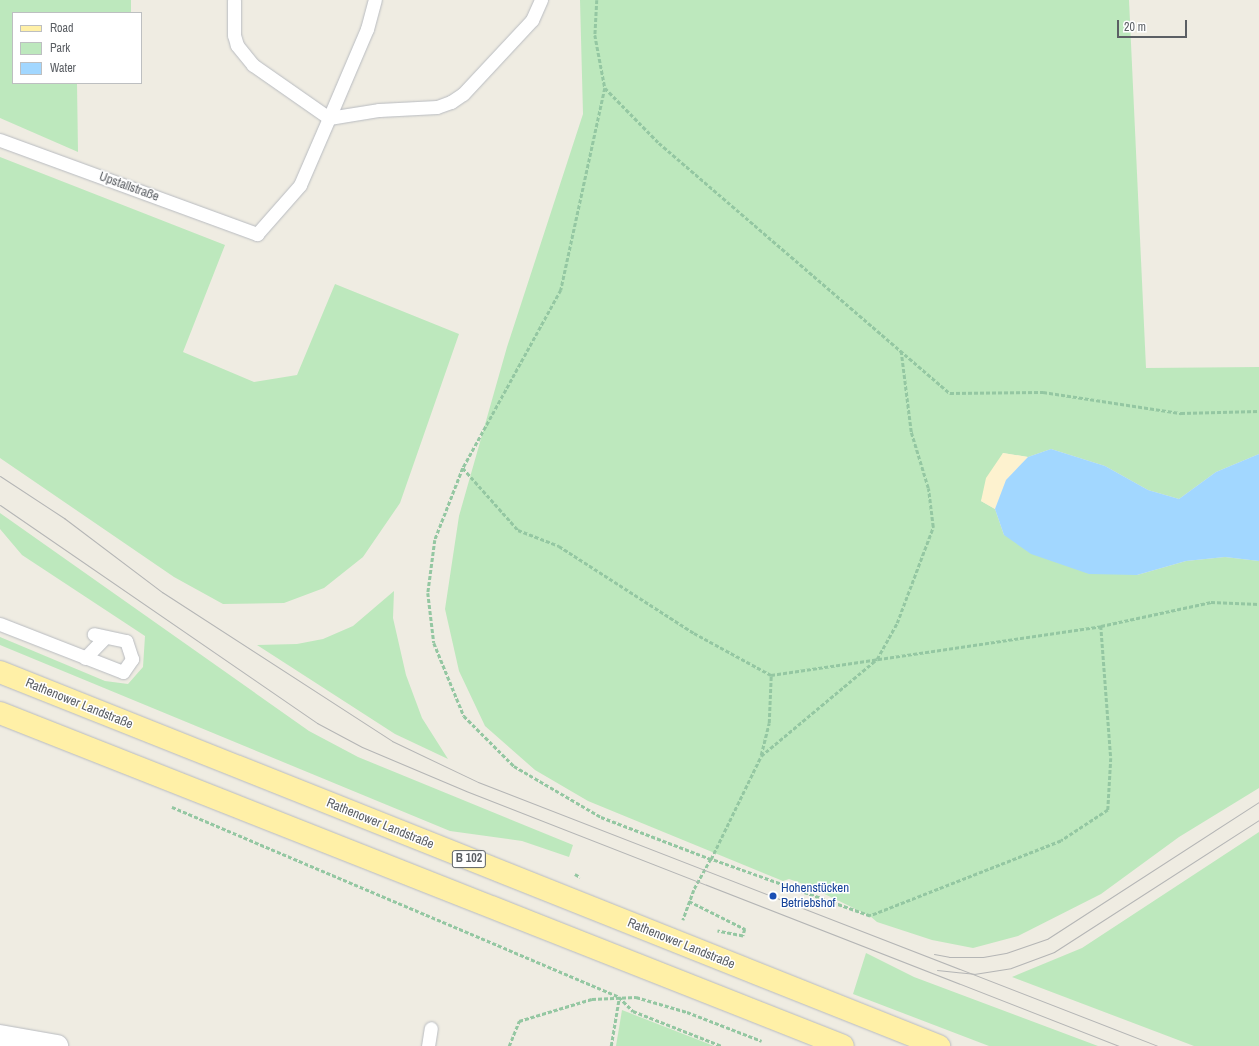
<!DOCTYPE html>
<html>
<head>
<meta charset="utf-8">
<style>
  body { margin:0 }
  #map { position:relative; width:1259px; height:1046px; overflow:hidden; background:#efece2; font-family:"Archivo Narrow",sans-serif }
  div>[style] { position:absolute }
  .green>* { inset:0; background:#bde8bd }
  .sand>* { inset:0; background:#fdf2cf }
  .water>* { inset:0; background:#a2d7ff }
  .path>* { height:2.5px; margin-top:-1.25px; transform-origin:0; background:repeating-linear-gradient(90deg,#94c7a2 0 4px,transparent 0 6px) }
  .roads { filter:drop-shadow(0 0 1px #b8bbc0) drop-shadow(0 0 1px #b8bbc0) }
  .service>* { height:13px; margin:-6.5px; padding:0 6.5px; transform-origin:6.5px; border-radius:6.5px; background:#fff }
  .minor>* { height:22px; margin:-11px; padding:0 11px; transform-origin:11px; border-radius:11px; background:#fff }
  .primary>* { height:22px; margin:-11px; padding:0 11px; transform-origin:11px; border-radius:11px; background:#fff0a7 }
  .tram>* { height:1px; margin:-0.5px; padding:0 0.5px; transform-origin:0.5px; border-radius:0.5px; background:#b4b5b5 }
  .dots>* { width:11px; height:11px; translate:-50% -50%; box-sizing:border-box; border:2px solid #fff; border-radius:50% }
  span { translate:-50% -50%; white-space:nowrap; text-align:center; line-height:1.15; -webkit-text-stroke:3px #fff; paint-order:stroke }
  .shield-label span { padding:1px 3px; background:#fff; border:1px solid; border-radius:3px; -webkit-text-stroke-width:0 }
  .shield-label { font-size:12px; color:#5b5f64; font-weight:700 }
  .street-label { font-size:13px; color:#5b5f64 }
  .transit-label { font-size:13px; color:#164399 }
  .left { translate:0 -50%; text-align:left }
  .legend { position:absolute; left:12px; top:12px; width:130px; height:72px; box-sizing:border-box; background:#fff; border:1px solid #bdbfc1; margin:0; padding:5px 7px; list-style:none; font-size:12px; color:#5b5f64 }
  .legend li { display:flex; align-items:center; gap:8px; height:20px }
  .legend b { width:20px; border:1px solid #bdbfc1 }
  .scale { position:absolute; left:1117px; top:20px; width:70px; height:18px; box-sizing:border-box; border:2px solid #5b5f64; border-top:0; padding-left:5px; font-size:12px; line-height:14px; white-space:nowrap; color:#5b5f64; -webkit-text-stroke:3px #fff; paint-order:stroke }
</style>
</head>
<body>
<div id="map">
  <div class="green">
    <i style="clip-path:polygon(0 0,131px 0,131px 13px,13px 13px,13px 83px,77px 83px,78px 152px,0 118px)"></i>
    <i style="clip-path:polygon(580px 0,1129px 0,1146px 368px,1259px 367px,1259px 454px,1216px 472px,1179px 499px,1148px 490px,1105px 466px,1051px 449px,1028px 457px,1003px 453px,981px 501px,995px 509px,1004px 535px,1137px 575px,1186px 561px,1225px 557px,1259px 561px,1259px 788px,1179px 837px,1101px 894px,1018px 936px,973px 948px,932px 940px,877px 922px,870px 916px,806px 885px,789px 879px,783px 881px,588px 801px,535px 770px,485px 726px,459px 671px,445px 609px,459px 516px,507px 347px,583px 114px)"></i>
    <i style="clip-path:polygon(0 157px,225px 245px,183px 352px,254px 382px,297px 375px,335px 284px,459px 334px,400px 503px,363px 557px,324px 588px,284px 603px,223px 604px,174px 577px,0 458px)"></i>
    <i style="clip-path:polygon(0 513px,309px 731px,358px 757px,573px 845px,569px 857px,522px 841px,450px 831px,0 645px,0 637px,105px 681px,128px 684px,143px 667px,145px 636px,22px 555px,0 529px)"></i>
    <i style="clip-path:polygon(394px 591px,393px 618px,406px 675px,422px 718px,448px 759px,395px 734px,257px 645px,297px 644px,323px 639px,353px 626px)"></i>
    <i style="clip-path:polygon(1259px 832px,1259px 1046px,1194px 1046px,1012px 977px,1082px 948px)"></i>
    <i style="clip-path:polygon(866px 953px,914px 977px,1098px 1046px,989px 1046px,853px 994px)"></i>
    <i style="clip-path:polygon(622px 1010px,714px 1046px,616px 1046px)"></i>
  </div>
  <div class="sand">
    <i style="clip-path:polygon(1003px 453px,1028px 457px,1006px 480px,995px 509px,981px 501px,986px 478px)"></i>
  </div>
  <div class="water">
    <i style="clip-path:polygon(1051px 449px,1105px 466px,1148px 490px,1179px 499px,1216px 472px,1259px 454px,1259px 561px,1225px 557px,1186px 561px,1137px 575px,1089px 574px,1031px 554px,1004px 535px,995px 509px,1006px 480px,1028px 457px)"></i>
  </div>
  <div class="path">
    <i style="left:597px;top:0;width:35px;rotate:93deg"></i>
    <i style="left:595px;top:35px;width:54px;rotate:79.3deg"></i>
    <i style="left:605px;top:88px;width:207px;rotate:102.3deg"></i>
    <i style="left:561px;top:290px;width:203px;rotate:118.8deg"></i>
    <i style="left:463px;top:468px;width:77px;rotate:111.3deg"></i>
    <i style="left:435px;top:540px;width:53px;rotate:97.5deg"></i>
    <i style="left:428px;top:593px;width:50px;rotate:83.2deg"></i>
    <i style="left:434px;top:643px;width:79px;rotate:67.7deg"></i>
    <i style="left:464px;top:716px;width:71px;rotate:45deg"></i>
    <i style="left:514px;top:766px;width:101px;rotate:30.4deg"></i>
    <i style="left:601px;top:817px;width:118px;rotate:20.9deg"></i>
    <i style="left:711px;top:859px;width:114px;rotate:-64.1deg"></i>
    <i style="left:761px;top:756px;width:151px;rotate:-39.9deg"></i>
    <i style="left:877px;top:659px;width:41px;rotate:-60.9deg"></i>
    <i style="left:897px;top:623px;width:103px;rotate:-69.4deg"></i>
    <i style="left:933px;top:527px;width:39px;rotate:-97deg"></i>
    <i style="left:928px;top:488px;width:59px;rotate:-106.9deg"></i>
    <i style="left:911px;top:432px;width:81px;rotate:-97.1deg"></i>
    <i style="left:605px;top:88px;width:77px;rotate:45.5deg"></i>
    <i style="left:659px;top:143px;width:384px;rotate:40.7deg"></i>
    <i style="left:950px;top:393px;width:93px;rotate:-0.6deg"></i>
    <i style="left:1043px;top:392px;width:140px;rotate:8.7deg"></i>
    <i style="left:1181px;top:413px;width:78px;rotate:-1.5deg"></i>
    <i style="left:463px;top:468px;width:83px;rotate:48.4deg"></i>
    <i style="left:518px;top:530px;width:44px;rotate:21.3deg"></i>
    <i style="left:559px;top:546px;width:161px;rotate:32.8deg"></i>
    <i style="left:694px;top:633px;width:88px;rotate:28.6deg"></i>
    <i style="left:771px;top:675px;width:334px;rotate:-8.4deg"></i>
    <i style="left:1101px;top:626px;width:132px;rotate:85.7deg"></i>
    <i style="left:1111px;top:758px;width:52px;rotate:93.3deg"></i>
    <i style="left:1108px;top:810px;width:56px;rotate:146.6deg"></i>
    <i style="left:1061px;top:841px;width:205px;rotate:158.6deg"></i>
    <i style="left:870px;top:916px;width:169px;rotate:-160.3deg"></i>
    <i style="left:711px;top:859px;width:35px;rotate:119deg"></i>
    <i style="left:694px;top:890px;width:32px;rotate:110deg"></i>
    <i style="left:1101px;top:626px;width:113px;rotate:-12.3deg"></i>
    <i style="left:1211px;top:602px;width:48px;rotate:2.4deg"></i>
    <i style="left:761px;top:755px;width:33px;rotate:-76deg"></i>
    <i style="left:769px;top:723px;width:48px;rotate:-87.6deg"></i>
    <i style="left:172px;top:807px;width:486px;rotate:23deg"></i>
    <i style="left:619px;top:997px;width:20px;rotate:45deg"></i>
    <i style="left:633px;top:1011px;width:96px;rotate:21.5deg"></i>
    <i style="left:575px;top:874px;width:6px;rotate:31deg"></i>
    <i style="left:689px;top:901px;width:63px;rotate:26.6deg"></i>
    <i style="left:745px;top:929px;width:7px;rotate:106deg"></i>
    <i style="left:743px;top:936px;width:26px;rotate:-169deg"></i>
    <i style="left:509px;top:1046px;width:27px;rotate:-68deg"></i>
    <i style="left:519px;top:1021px;width:76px;rotate:-16.8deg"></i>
    <i style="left:592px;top:999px;width:44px;rotate:-2.6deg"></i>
    <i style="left:636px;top:997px;width:53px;rotate:16.4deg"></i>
    <i style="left:687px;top:1012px;width:80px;rotate:21.1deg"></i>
    <i style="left:611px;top:1046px;width:49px;rotate:-80.5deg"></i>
  </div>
  <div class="roads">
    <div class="service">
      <i style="left:329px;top:118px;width:51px;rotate:-9.1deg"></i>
      <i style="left:379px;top:110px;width:58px;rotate:-3deg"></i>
      <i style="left:437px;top:107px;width:15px;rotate:-20deg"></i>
      <i style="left:451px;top:102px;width:14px;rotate:-34deg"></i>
      <i style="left:463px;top:94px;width:101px;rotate:-47deg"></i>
      <i style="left:532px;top:20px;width:22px;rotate:-66deg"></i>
      <i style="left:329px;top:118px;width:97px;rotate:-66.9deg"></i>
      <i style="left:367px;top:29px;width:30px;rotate:-75deg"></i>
      <i style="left:0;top:140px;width:274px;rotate:20.1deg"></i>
      <i style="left:257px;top:234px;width:65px;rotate:-48.7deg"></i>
      <i style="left:300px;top:185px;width:73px;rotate:-66.6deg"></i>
      <i style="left:329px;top:118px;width:93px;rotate:-145.1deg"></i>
      <i style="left:253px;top:65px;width:26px;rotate:-129deg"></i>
      <i style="left:237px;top:45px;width:10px;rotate:-107deg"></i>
      <i style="left:234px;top:35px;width:35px;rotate:-90deg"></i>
      <i style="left:0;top:624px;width:132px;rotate:21.3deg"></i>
      <i style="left:123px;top:672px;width:16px;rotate:-55deg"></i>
      <i style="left:132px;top:659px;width:19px;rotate:-108deg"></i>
      <i style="left:126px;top:641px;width:33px;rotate:-168deg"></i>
      <i style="left:85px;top:658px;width:29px;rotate:-46deg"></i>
      <i style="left:428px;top:1046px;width:18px;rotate:-81deg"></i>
    </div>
    <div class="minor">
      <i style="left:0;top:1036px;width:58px;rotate:10deg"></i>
    </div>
    <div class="primary">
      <i style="left:0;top:672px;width:1011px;rotate:21.72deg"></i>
      <i style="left:0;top:713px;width:906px;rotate:21.55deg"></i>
    </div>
  </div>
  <div class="tram">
    <i style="left:0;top:476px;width:77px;rotate:33.3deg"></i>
    <i style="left:64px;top:518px;width:123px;rotate:37.1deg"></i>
    <i style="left:162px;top:592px;width:274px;rotate:32.9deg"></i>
    <i style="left:392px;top:741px;width:95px;rotate:25.5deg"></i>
    <i style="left:478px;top:782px;width:729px;rotate:21.22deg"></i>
    <i style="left:0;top:505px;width:385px;rotate:34.5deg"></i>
    <i style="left:317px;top:723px;width:51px;rotate:28.1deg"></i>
    <i style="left:362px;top:747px;width:113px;rotate:22.9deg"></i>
    <i style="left:466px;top:791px;width:701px;rotate:21.33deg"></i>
    <i style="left:934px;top:954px;width:15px;rotate:11deg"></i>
    <i style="left:949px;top:957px;width:34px"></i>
    <i style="left:983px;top:957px;width:23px;rotate:-10deg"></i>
    <i style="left:1006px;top:953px;width:43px;rotate:-18.9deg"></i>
    <i style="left:1047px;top:939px;width:252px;rotate:-32.9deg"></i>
    <i style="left:937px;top:970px;width:37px;rotate:6deg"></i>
    <i style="left:974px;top:974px;width:37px;rotate:-9deg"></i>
    <i style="left:1011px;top:968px;width:46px;rotate:-20.4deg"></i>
    <i style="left:1054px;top:952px;width:244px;rotate:-32.8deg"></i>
  </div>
  <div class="dots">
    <i style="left:773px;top:896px;background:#1a4fb4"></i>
  </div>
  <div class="shield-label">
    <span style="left:469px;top:859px">B 102</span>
  </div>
  <div class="street-label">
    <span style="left:129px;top:187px;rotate:20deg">Upstallstraße</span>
    <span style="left:79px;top:704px;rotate:22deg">Rathenower Landstraße</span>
    <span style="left:380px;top:824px;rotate:22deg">Rathenower Landstraße</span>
    <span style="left:681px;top:944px;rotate:22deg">Rathenower Landstraße</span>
  </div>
  <div class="transit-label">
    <span class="left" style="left:781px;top:896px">Hohenstücken<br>Betriebshof</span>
  </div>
  <ul class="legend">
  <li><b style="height:5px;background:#fff0a7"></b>Road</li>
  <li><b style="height:11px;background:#bde8bd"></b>Park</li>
  <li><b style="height:11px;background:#a2d7ff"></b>Water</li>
  </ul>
  <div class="scale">20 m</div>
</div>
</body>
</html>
